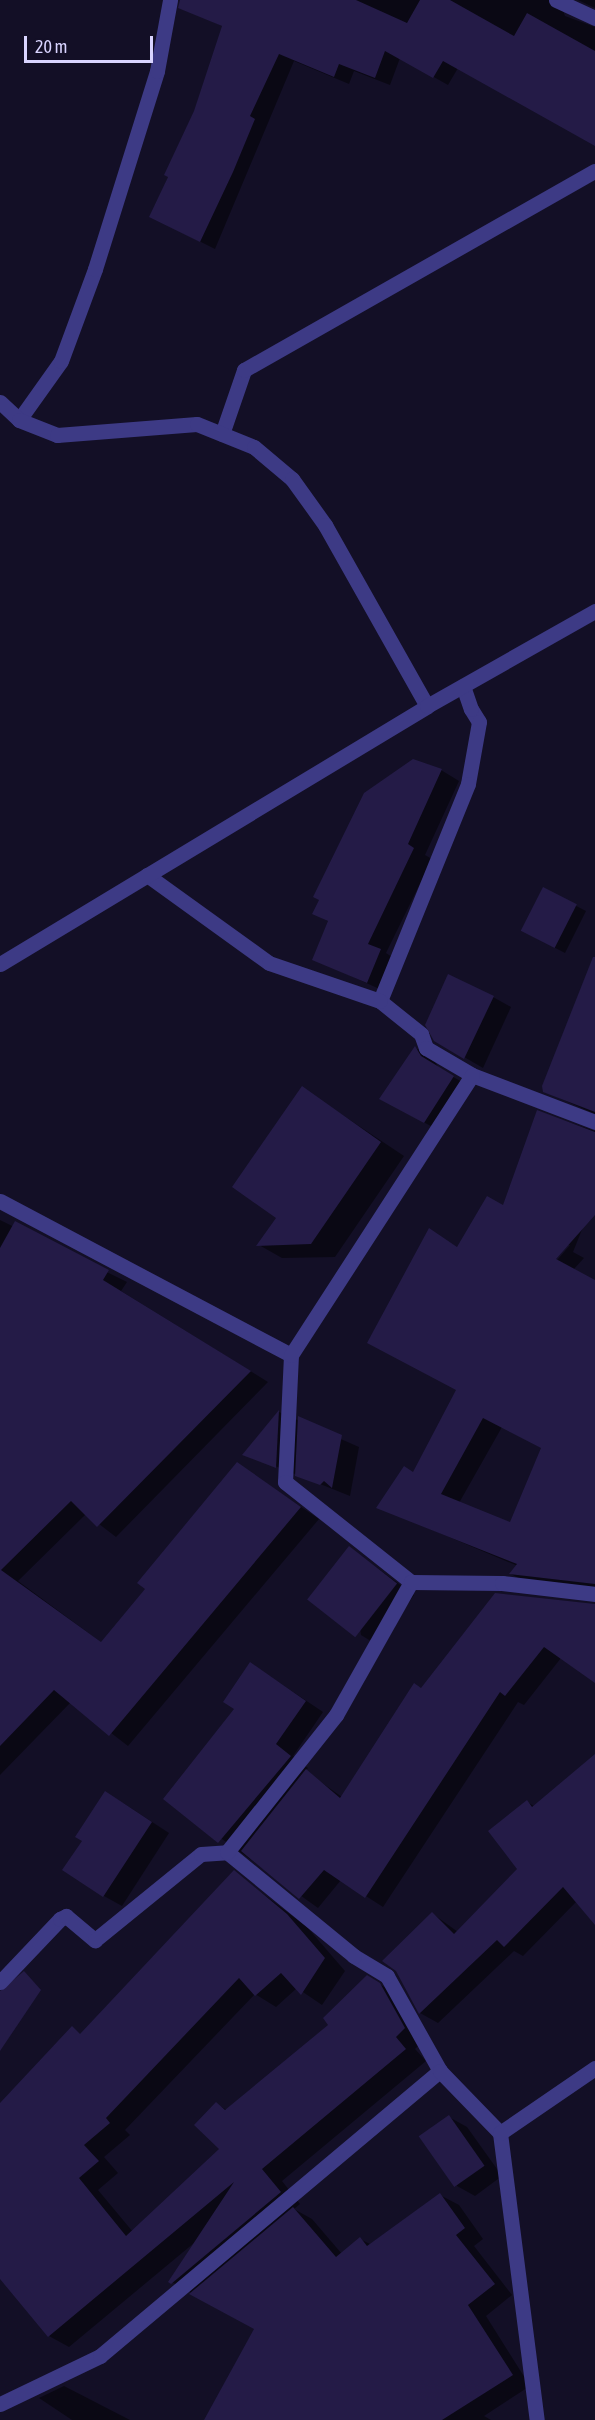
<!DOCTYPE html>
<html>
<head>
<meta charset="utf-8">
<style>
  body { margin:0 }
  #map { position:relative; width:595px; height:2420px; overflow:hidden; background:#130f26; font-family:"Asap Condensed",sans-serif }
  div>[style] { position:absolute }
  .shadow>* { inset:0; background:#0007 }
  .building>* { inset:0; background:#241b47; transform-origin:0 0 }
  .service>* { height:15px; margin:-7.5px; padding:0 7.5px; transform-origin:7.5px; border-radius:7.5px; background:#3d3a85 }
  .minor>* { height:15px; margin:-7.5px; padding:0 7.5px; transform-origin:7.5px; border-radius:7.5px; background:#3d3a85 }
  .tertiary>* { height:15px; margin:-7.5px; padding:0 7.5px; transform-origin:7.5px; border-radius:7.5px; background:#3d3a85 }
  span { translate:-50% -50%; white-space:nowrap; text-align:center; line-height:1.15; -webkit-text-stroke:6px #130f26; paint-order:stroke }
  .scale { position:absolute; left:24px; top:36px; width:129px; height:27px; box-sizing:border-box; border:3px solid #d9d4ff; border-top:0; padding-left:8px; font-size:18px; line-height:21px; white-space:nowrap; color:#d9d4ff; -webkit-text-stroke:4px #130f26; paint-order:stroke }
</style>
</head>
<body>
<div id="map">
  <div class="shadow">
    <i style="clip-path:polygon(213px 0,571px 0,561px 5px,565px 16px,595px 27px,595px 145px,458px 68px,448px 85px,400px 58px,390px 85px,354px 71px,349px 84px,294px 61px,215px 249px,151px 217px,196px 112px,224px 27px,205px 18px)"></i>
    <i style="clip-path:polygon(578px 0,595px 0,595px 8px)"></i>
    <i style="clip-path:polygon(441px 770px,459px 781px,425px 855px,432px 859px,386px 953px,398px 961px,386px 992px,314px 959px,329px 922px,314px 913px)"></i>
    <i style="clip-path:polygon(543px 889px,586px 911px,565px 953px,532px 936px)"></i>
    <i style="clip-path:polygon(595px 995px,595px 1114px,544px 1091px)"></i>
    <i style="clip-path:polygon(493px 997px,511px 1007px,483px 1068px,435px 1040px)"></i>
    <i style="clip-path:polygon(415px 1048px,433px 1058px,439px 1069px,471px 1087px,442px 1132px,399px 1109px)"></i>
    <i style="clip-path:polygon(302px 1088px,404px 1156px,335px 1257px,282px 1258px,259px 1245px,278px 1218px)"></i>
    <i style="clip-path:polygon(evenodd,537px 1112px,595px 1131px,595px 1197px,573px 1252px,584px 1258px,573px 1270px,595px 1282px,595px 1593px,529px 1584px,511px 1574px,518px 1566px,378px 1507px,414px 1474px,458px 1390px,429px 1230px,458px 1248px,504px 1207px,537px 1112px,566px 1245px,570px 1245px,552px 1266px,549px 1264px,566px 1245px,537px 1112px,502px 1427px,542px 1448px,511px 1523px,459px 1503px,502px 1427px)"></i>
    <i style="clip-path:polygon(0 1220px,123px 1280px,127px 1282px,121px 1291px,268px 1382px,116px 1537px,86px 1514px,18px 1581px,102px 1643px,147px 1589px,237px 1464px,319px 1519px,128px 1746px,71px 1702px,0 1775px)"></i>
    <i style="clip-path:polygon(279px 1412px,359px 1447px,350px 1496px,245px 1454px)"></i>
    <i style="clip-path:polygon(350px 1548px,414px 1595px,379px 1646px,361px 1635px)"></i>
    <i style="clip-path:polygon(595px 1608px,595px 1681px,561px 1658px,524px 1705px,518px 1702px,383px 1907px,341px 1880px,318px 1908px,165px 1798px,268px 1675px,323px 1712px,293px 1756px,308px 1768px,305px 1771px,342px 1797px,421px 1689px)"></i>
    <i style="clip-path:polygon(595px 1756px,595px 1923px,577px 1901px,523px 1956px,514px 1951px,438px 2023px,420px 2013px,397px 1970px,433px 1914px,458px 1932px,519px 1869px,527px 1802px,534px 1806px)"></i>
    <i style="clip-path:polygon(123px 1803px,169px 1833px,122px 1906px,104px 1896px)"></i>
    <i style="clip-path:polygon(234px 1872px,307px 1927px,345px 1971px,322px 2005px,297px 1988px,276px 2007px,255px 1994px,125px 2130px,130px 2135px,104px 2157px,118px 2173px,98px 2190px,133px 2232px,221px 2149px,216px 2104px,227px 2110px,331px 2025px,367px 1977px,400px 1996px,424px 2040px,415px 2049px,426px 2061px,282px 2181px,300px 2204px,294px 2209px,312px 2219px,342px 2254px,360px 2239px,370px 2244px,440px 2195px,459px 2205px,483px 2239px,474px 2246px,512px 2295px,486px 2316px,530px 2386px,484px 2416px,491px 2420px,206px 2420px,256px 2329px,170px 2281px,194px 2243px,69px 2347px,49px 2336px,0 2277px,0 2110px,79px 2048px)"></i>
    <i style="clip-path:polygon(449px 2117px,467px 2127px,502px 2176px,475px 2196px,457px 2186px)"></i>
    <i style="clip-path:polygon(64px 2386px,130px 2420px,72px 2420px,39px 2398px)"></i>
  </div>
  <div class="building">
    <i style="clip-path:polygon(180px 0,356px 0,407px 23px,420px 0,450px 0,514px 36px,527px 13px,595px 51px,595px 146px,443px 61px,433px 78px,385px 51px,375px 78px,339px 64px,334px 77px,279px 54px,250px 116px,255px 119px,233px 172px,200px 242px,149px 217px,168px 177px,164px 175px,194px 111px,222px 26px,178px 8px)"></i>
    <i style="clip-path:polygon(413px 759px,442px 769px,408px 844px,414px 848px,368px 944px,381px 949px,367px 983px,312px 960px,328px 921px,312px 914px,319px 900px,313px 897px,364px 793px)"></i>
    <i style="left:543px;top:887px;width:38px;height:49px;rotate:27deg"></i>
    <i style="clip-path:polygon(593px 957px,595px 957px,595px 1112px,543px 1092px,542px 1086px)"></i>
    <i style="clip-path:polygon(448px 974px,494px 996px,464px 1059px,434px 1041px,425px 1025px)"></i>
    <i style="clip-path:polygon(415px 1046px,421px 1056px,454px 1076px,424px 1123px,379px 1099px)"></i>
    <i style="clip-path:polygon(302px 1086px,381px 1142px,311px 1244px,256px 1246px,276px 1218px,232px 1187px)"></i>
    <i style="clip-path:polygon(evenodd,537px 1110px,595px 1132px,595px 1215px,556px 1259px,595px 1280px,595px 1584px,509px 1574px,517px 1564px,376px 1508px,404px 1466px,413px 1472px,456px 1390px,367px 1343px,429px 1228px,457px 1247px,487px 1196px,503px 1205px,537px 1110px,483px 1418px,541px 1448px,510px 1522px,441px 1494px,483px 1418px)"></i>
    <i style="clip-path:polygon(15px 1221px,109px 1270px,103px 1280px,251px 1371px,97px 1527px,71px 1501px,1px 1570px,101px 1642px,145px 1589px,137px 1583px,237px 1462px,301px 1507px,109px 1736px,54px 1690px,0 1746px,0 1248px)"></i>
    <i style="clip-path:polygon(279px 1410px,276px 1468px,242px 1455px)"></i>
    <i style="clip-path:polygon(298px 1416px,342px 1435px,332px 1488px,324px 1481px,320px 1485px,295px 1476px)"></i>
    <i style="left:349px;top:1546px;width:61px;height:68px;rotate:38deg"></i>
    <i style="clip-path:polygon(495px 1593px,595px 1604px,595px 1683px,544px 1647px,505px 1696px,500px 1692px,365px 1898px,324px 1870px,299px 1899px,241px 1851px,306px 1769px,340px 1798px,414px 1683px,421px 1688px)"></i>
    <i style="clip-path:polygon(250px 1662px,306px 1701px,276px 1744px,291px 1756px,218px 1843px,163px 1799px,234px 1709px,223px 1702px)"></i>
    <i style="clip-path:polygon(595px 1754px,595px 1925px,563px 1887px,504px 1947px,497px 1940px,419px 2014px,396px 1971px,382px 1961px,432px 1912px,454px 1934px,517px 1869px,488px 1831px,527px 1800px,532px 1807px)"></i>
    <i style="clip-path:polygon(105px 1791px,152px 1822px,103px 1897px,62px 1870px,82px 1841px,75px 1837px)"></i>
    <i style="clip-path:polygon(234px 1870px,287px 1914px,325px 1958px,301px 1995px,281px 1973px,255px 1996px,239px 1978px,106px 2118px,110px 2123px,84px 2145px,99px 2161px,79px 2178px,126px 2236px,219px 2149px,194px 2125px,216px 2102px,225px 2110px,328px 2025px,323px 2018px,367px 1975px,380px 1983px,405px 2028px,396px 2037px,406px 2049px,262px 2169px,281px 2192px,171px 2284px,168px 2282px,234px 2182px,48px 2337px,0 2279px,0 2103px,72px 2026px,80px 2034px)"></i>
    <i style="clip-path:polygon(24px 1971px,41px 1990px,0 2051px,0 1991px)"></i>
    <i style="left:449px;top:2115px;width:62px;height:37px;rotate:55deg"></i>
    <i style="clip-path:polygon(440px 2193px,465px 2228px,456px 2235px,495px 2284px,468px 2305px,513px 2375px,442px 2420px,204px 2420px,254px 2329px,189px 2294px,293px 2207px,336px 2257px,360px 2237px,367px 2246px)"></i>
  </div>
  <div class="service">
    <i style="left:471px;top:709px;width:15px;rotate:58deg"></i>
    <i style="left:479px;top:722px;width:63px;rotate:100.1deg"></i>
    <i style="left:468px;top:784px;width:234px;rotate:112.1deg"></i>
    <i style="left:380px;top:1001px;width:53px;rotate:38.8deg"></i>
    <i style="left:421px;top:1034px;width:15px;rotate:70deg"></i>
    <i style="left:426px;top:1048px;width:53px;rotate:30.4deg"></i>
    <i style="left:472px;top:1075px;width:132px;rotate:20.9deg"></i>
    <i style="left:147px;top:875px;width:150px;rotate:35.8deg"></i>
    <i style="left:269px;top:963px;width:117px;rotate:18.9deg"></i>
    <i style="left:0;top:1201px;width:329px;rotate:27.9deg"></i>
    <i style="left:291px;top:1355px;width:127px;rotate:92.7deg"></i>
    <i style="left:285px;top:1482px;width:161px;rotate:38.4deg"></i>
    <i style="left:291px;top:1355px;width:333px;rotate:-57.1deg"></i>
    <i style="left:0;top:1982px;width:87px;rotate:-46.4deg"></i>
    <i style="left:60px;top:1919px;width:7px;rotate:-27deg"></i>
    <i style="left:66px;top:1916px;width:38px;rotate:40deg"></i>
    <i style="left:95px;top:1940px;width:136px;rotate:-39.1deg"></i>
    <i style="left:201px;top:1854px;width:26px;rotate:-4deg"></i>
    <i style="left:0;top:2404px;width:111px;rotate:-25.6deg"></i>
    <i style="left:100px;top:2356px;width:444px;rotate:-40deg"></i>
    <i style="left:440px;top:2071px;width:109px;rotate:-119.2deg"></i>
    <i style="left:387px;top:1976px;width:39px;rotate:-149deg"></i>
    <i style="left:354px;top:1956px;width:164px;rotate:-140.7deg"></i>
    <i style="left:227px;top:1852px;width:175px;rotate:-51.5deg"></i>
    <i style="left:336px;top:1715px;width:153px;rotate:-60.6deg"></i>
    <i style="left:411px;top:1582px;width:91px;rotate:0.6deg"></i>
    <i style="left:502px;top:1583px;width:94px;rotate:6.7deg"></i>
  </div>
  <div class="minor">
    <i style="left:556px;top:0;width:43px;rotate:24.8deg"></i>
    <i style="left:19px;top:420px;width:72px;rotate:-54.6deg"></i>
    <i style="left:61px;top:361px;width:98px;rotate:-69.7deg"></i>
    <i style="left:95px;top:269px;width:207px;rotate:-72.6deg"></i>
    <i style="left:157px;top:71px;width:72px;rotate:-79.6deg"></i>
    <i style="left:222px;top:434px;width:68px;rotate:-71deg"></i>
    <i style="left:244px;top:370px;width:403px;rotate:-29.6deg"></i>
    <i style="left:463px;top:686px;width:24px;rotate:71deg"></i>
    <i style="left:440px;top:2071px;width:86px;rotate:45.9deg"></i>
    <i style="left:500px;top:2133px;width:289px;rotate:82.7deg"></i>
    <i style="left:500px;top:2133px;width:115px;rotate:-34.4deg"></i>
  </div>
  <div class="tertiary">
    <i style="left:0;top:402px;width:26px;rotate:43deg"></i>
    <i style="left:19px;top:420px;width:41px;rotate:21.5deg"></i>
    <i style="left:57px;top:435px;width:140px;rotate:-4.5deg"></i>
    <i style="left:197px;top:424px;width:61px;rotate:22deg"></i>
    <i style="left:254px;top:447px;width:50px;rotate:40.1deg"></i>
    <i style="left:292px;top:479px;width:57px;rotate:54.3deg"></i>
    <i style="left:325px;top:525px;width:208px;rotate:60.6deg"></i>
    <i style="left:0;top:964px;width:499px;rotate:-31.1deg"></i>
    <i style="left:427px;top:706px;width:193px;rotate:-29.5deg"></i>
  </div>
  <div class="scale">20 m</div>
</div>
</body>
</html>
